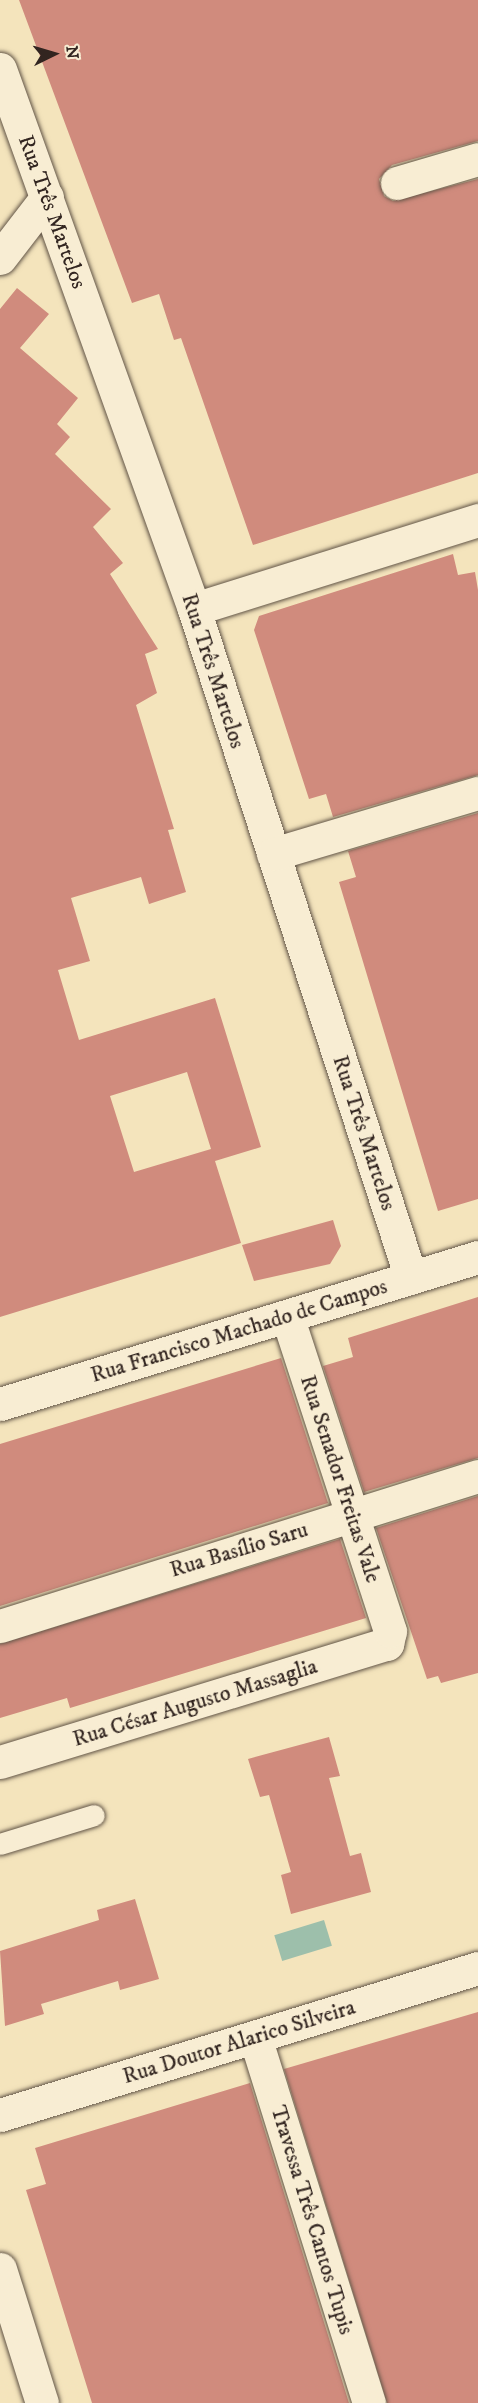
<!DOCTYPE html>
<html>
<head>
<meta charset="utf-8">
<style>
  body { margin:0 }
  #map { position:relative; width:478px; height:2403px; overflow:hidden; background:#f4e4bc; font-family:"IM FELL DW Pica",serif }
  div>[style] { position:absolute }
  .water>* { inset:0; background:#9dbfab; transform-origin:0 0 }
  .building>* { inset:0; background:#d08b7d }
  .roads { filter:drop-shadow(0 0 2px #625547) drop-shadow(0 0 2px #625547) }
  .lane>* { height:21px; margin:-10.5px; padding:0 10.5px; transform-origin:10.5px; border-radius:10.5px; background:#f8edd3 }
  .street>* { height:33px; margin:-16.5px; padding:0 16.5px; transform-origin:16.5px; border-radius:16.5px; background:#f8edd3 }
  .secondary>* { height:33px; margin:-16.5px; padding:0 16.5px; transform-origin:16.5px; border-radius:16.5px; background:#f8edd3 }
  span { translate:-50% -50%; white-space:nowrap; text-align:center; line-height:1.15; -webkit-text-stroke:5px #f8edd3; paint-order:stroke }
  .street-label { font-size:22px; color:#322520 }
  .north { position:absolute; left:24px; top:24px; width:60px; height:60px; -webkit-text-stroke:4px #f8edd3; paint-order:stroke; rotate:85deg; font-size:16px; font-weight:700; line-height:24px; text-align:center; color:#322520 }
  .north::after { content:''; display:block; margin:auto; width:21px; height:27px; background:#322520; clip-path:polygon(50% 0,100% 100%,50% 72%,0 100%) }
</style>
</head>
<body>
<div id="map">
  <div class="water">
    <i style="left:324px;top:1920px;width:27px;height:52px;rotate:73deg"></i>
  </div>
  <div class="building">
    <i style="clip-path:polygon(19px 0,478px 0,478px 141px,392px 165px,379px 179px,384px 196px,393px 201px,478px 179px,478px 473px,253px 545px,181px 338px,174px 340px,159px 294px,132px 303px)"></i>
    <i style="clip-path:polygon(evenodd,17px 288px,49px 314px,20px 348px,78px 398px,57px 424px,70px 437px,55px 454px,111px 509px,93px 527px,123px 563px,110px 574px,158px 649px,145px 654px,157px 693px,136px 705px,174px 829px,168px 830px,186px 892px,149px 904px,141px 877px,71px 898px,90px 961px,58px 970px,79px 1040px,215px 998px,261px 1147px,215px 1161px,241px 1243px,0 1317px,0 309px,17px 288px,187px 1072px,211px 1149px,134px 1172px,110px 1096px,187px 1072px)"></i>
    <i style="clip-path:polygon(453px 554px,458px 575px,475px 572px,478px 590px,478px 775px,333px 817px,326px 794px,309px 799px,254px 630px,259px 616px)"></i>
    <i style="clip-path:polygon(478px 813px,478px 1199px,438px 1211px,339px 882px,356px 877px,348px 851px)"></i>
    <i style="clip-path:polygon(333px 1220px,341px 1246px,330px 1264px,254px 1281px,242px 1245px)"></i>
    <i style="clip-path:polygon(478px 1297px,478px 1458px,364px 1492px,323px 1366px,353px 1357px,348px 1338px)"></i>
    <i style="clip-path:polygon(281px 1358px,328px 1503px,0 1606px,0 1444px)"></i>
    <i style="clip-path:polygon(478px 1496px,478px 1673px,441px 1683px,438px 1676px,427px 1679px,376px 1528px)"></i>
    <i style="clip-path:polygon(340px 1539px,366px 1618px,70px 1708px,67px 1698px,0 1718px,0 1644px)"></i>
    <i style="clip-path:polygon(329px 1737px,340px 1776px,329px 1778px,350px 1856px,361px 1853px,371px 1892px,291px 1914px,281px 1875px,291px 1872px,269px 1795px,260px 1797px,248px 1759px)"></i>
    <i style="clip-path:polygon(135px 1899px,159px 1979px,120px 1990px,118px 1981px,41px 2004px,44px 2014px,5px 2026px,0 1951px,99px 1920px,97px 1910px)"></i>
    <i style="clip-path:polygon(478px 2012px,478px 2403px,387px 2403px,284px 2069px)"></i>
    <i style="clip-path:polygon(250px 2083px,349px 2403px,92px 2403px,26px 2190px,46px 2184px,35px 2148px)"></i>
  </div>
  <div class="roads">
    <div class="lane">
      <i style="left:0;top:1844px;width:98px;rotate:-17.1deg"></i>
    </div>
    <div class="street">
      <i style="left:0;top:69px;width:574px;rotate:70.24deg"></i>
      <i style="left:194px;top:609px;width:703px;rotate:72.03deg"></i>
      <i style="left:397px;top:183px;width:84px;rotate:-16.5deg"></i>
      <i style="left:0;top:258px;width:77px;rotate:-52.4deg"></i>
      <i style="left:194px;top:609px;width:298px;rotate:-17.4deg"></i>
      <i style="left:273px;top:854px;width:214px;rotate:-16.6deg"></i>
      <i style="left:0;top:1404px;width:500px;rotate:-17.09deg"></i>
      <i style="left:0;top:1626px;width:501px;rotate:-17.42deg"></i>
      <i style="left:0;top:1762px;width:405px;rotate:-17deg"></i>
      <i style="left:387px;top:1644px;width:13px;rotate:-77deg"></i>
      <i style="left:390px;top:1631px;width:331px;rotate:-108.1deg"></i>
      <i style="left:255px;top:2037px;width:383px;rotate:72.7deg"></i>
      <i style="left:0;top:2115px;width:500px;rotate:-17.09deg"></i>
    </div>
    <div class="secondary">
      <i style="left:0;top:2269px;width:140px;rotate:72.6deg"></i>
    </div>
  </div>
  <div class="street-label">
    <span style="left:52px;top:212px;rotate:70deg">Rua Três Martelos</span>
    <span style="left:213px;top:671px;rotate:72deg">Rua Três Martelos</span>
    <span style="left:364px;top:1133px;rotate:72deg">Rua Três Martelos</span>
    <span style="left:239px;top:1331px;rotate:-17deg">Rua Francisco Machado de Campos</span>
    <span style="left:340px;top:1479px;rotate:72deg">Rua Senador Freitas Vale</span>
    <span style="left:239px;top:1550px;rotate:-17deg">Rua Basílio Saru</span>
    <span style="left:195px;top:1703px;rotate:-17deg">Rua César Augusto Massaglia</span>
    <span style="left:239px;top:2042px;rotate:-17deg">Rua Doutor Alarico Silveira</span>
    <span style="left:312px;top:2220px;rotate:73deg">Travessa Três Cantos Tupis</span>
  </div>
  <div class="north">N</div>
</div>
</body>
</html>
